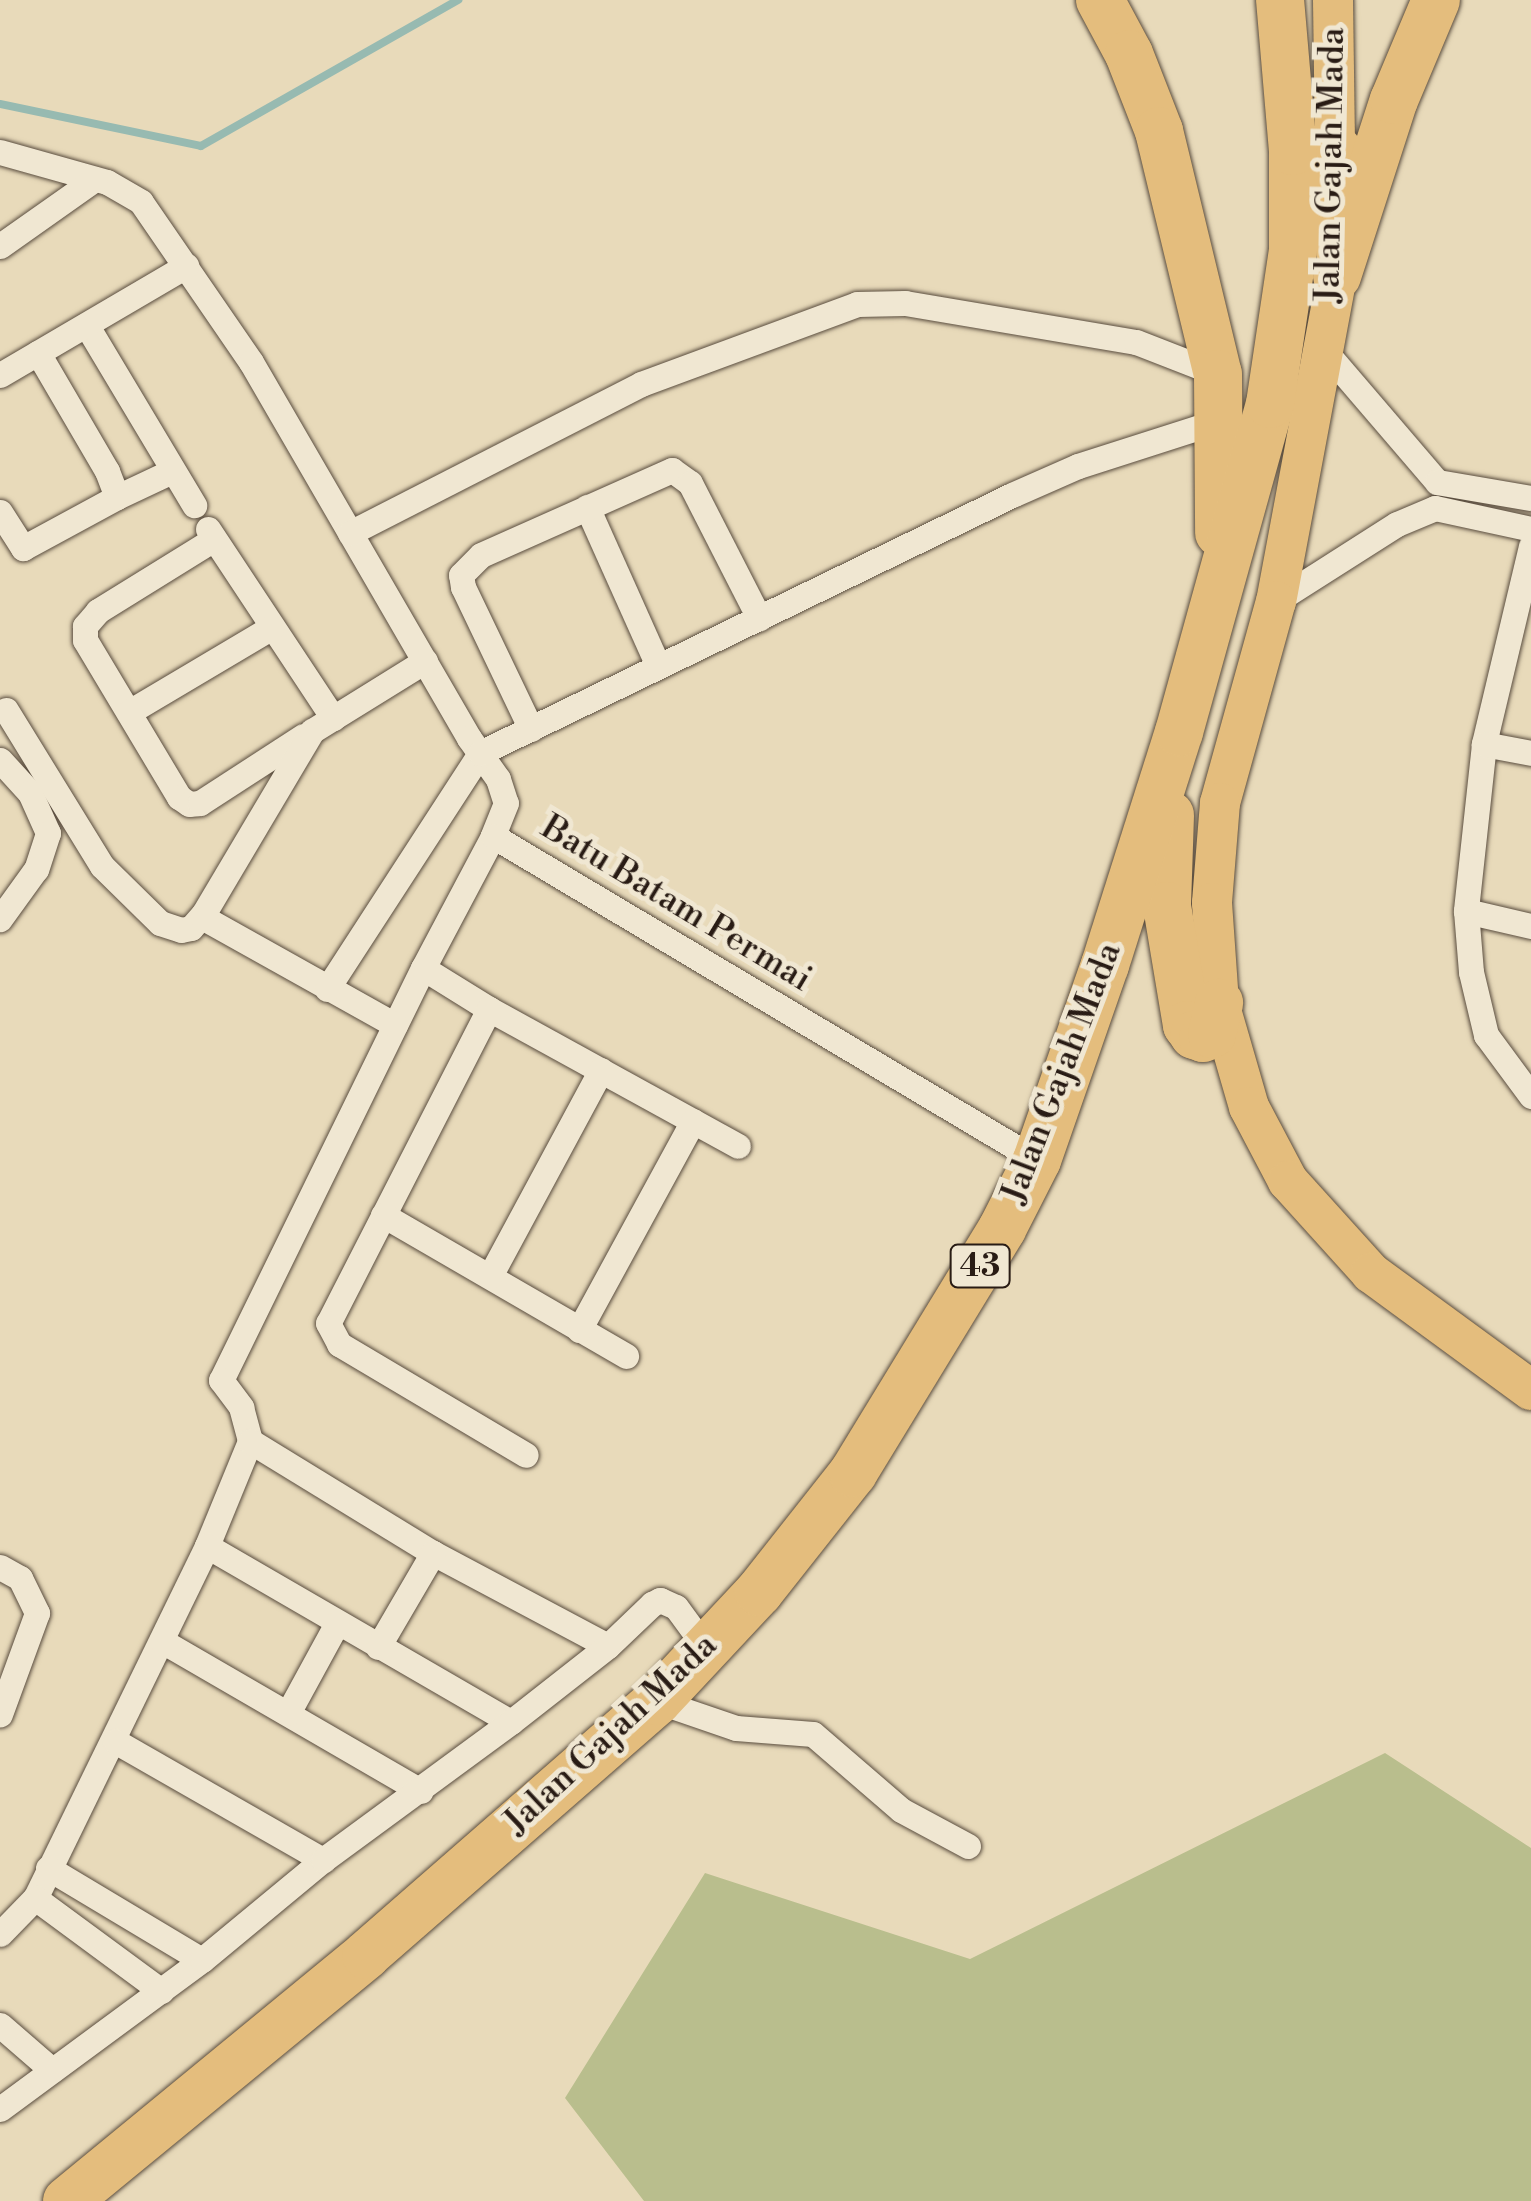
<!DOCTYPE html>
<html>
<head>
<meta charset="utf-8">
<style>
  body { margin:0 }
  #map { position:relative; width:1531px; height:2201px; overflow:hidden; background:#e8daba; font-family:"Libre Bodoni",serif }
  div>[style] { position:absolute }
  .green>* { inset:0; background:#b9be8d }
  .stream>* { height:8px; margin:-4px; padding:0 4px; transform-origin:4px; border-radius:4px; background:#97bab1 }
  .roads { filter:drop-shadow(0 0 2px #594c3e) drop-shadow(0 0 2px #594c3e) }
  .street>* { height:25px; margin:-12.5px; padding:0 12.5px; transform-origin:12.5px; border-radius:12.5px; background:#f0e7d2 }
  .primary>* { height:40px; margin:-20px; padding:0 20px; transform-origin:20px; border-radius:20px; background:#e4bd7d }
  .highway>* { height:48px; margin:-24px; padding:0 24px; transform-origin:24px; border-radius:24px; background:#e4bd7d }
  span { translate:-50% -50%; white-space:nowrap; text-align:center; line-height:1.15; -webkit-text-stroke:10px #f0e7d2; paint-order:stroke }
  .shield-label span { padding:2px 8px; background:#f0e7d2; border:2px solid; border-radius:8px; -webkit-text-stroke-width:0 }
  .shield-label { font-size:32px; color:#291c15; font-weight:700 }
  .street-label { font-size:35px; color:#291c15 }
</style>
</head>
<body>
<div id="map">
  <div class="green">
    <i style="clip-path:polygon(1385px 1753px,1531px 1848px,1531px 2201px,644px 2201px,565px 2098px,705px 1873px,970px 1959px)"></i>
  </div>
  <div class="stream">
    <i style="left:0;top:104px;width:205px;rotate:11.8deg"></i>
    <i style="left:201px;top:146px;width:296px;rotate:-29.6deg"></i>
  </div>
  <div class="roads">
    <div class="street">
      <i style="left:0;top:152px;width:111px;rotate:15.7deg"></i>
      <i style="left:107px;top:182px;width:39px;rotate:30deg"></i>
      <i style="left:141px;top:202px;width:194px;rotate:55.5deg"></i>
      <i style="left:251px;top:362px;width:435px;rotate:59.9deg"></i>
      <i style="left:469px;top:738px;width:50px;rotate:54.7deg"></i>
      <i style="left:498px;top:779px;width:25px;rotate:72deg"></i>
      <i style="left:506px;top:803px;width:35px;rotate:112deg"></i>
      <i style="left:493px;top:836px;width:149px;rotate:117.9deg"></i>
      <i style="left:423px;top:968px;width:459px;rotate:116.1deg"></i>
      <i style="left:221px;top:1380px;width:34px;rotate:53deg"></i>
      <i style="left:241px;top:1407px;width:35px;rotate:75deg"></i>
      <i style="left:250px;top:1441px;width:113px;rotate:112.3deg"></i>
      <i style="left:207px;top:1546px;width:392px;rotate:116deg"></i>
      <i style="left:35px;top:1898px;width:50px;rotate:134.2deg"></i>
      <i style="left:0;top:246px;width:116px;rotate:-35.2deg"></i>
      <i style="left:87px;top:326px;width:209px;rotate:59.1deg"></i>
      <i style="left:1324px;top:350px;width:174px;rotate:49.4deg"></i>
      <i style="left:1437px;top:482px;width:95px;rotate:9.7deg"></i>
      <i style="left:0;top:375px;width:216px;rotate:-30.4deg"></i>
      <i style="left:117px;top:497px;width:61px;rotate:-25.3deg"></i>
      <i style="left:587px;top:507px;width:174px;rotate:65.9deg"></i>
      <i style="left:0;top:512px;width:43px;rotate:57.4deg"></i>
      <i style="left:23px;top:548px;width:107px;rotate:-28.5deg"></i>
      <i style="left:117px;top:497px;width:28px;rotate:-111deg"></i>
      <i style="left:107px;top:471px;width:137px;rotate:-120.3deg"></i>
      <i style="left:208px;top:529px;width:227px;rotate:56.5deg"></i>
      <i style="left:350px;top:533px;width:327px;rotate:-27.1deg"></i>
      <i style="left:641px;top:384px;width:230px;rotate:-20.3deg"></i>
      <i style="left:857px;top:304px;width:48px;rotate:-1.2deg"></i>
      <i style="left:905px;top:303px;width:234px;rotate:9.6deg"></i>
      <i style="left:1136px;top:342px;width:88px;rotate:21.3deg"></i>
      <i style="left:214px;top:539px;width:137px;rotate:148.2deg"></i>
      <i style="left:98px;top:611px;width:20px;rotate:131deg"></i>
      <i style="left:85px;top:626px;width:14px;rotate:90deg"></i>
      <i style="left:85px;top:640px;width:183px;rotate:59.1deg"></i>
      <i style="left:179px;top:797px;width:12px;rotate:35deg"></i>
      <i style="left:189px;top:804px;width:11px;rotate:-5deg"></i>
      <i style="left:200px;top:803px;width:123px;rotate:-33deg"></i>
      <i style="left:1531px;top:546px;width:204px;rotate:103.4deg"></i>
      <i style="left:1484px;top:744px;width:168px;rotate:96.2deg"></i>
      <i style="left:1466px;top:911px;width:61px;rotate:85.3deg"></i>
      <i style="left:1471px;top:972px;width:65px;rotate:76.6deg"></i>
      <i style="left:1486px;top:1035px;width:76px;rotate:53.6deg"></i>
      <i style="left:1276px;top:601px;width:143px;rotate:-32.5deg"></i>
      <i style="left:1397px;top:524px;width:41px;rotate:-22.8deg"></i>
      <i style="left:1435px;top:508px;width:98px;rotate:12.3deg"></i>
      <i style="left:6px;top:710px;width:183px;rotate:58.4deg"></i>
      <i style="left:102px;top:866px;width:81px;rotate:44.5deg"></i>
      <i style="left:160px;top:923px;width:22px;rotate:18deg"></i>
      <i style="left:181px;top:930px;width:10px;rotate:-11deg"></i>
      <i style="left:191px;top:928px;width:20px;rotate:-49deg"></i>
      <i style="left:204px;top:913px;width:212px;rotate:-59.3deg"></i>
      <i style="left:312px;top:731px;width:133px;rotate:-31.8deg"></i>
      <i style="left:129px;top:712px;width:166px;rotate:-30.7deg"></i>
      <i style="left:531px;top:729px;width:157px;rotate:-115.6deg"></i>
      <i style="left:463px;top:587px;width:12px;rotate:-99deg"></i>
      <i style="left:461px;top:575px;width:28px;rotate:-45deg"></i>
      <i style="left:481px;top:555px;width:209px;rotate:-24deg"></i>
      <i style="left:672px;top:470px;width:22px;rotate:36deg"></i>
      <i style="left:690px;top:483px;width:152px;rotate:62.9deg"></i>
      <i style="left:1484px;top:744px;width:48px;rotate:10.8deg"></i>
      <i style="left:0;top:760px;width:45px;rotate:47.7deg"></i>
      <i style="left:30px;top:793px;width:44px;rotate:65.8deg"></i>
      <i style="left:48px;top:833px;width:38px;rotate:108deg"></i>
      <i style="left:36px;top:869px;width:62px;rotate:125.8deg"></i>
      <i style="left:493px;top:836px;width:633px;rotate:30.78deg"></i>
      <i style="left:1466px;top:911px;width:67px;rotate:13deg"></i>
      <i style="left:202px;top:917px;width:221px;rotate:29.2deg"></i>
      <i style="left:423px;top:968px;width:78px;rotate:31.8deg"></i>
      <i style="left:489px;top:1009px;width:284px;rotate:28.8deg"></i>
      <i style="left:327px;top:989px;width:281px;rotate:-57deg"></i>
      <i style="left:480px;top:753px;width:591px;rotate:-25.87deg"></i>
      <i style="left:1012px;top:495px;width:72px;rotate:-23.7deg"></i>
      <i style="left:1078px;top:466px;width:147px;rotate:-17.8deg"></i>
      <i style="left:489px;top:1009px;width:353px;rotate:117.1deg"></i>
      <i style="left:328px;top:1323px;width:24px;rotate:62deg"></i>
      <i style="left:339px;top:1344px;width:217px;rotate:30.7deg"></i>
      <i style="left:383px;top:1215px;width:281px;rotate:30.1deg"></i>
      <i style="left:490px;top:1276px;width:234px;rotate:-61.7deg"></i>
      <i style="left:579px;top:1330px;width:238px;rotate:-61.4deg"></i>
      <i style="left:250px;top:1441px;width:215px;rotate:31.5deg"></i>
      <i style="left:433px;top:1553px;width:198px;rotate:28deg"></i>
      <i style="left:207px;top:1546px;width:351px;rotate:30.1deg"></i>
      <i style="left:0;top:1567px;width:23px;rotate:29deg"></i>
      <i style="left:20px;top:1578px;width:39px;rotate:64deg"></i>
      <i style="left:37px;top:1613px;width:108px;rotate:110.1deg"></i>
      <i style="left:162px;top:1641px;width:299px;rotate:30.1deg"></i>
      <i style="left:378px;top:1647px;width:109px;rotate:-59.7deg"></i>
      <i style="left:657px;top:1701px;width:83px;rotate:18.9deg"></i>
      <i style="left:736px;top:1728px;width:77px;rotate:4.5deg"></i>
      <i style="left:813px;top:1734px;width:116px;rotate:40.8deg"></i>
      <i style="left:901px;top:1810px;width:76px;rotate:28.2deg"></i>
      <i style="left:288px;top:1713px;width:102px;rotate:-61.4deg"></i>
      <i style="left:115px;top:1741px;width:240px;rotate:29.8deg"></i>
      <i style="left:48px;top:1868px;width:179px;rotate:30.9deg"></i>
      <i style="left:35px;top:1898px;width:157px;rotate:36.4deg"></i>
      <i style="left:0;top:2025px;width:69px;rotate:40.9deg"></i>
      <i style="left:0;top:2109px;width:251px;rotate:-36.4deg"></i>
      <i style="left:202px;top:1960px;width:157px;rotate:-39.6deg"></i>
      <i style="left:323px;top:1860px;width:233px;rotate:-36.3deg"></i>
      <i style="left:511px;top:1722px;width:123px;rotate:-38.1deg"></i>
      <i style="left:608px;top:1646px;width:61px;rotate:-43.7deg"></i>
      <i style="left:652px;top:1604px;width:9px;rotate:-27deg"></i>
      <i style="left:660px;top:1600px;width:17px;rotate:24deg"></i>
      <i style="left:676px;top:1607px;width:51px;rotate:53.8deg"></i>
    </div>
    <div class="primary">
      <i style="left:1333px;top:0;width:276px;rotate:89.2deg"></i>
      <i style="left:1337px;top:276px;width:331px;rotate:100.6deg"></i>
      <i style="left:1276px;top:601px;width:210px;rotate:105.5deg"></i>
      <i style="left:1220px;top:803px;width:100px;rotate:94.6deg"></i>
      <i style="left:1212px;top:903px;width:100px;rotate:86deg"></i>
      <i style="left:1219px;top:1003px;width:108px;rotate:73.9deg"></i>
      <i style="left:1249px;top:1107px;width:84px;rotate:62.2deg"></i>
      <i style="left:1288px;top:1181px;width:124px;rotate:47.9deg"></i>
      <i style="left:1371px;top:1273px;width:198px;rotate:36.2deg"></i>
    </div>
    <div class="highway">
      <i style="left:1100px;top:0;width:61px;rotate:61.8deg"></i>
      <i style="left:1129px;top:54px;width:83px;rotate:68.7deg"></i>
      <i style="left:1159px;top:131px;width:250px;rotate:76.4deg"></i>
      <i style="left:1218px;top:374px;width:159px;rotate:89.6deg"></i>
      <i style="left:1293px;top:151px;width:44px;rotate:-2.6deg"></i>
      <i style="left:1337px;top:276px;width:185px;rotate:-72.1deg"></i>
      <i style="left:1394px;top:100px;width:108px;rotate:-67.2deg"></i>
      <i style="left:1170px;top:815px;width:91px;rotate:91.9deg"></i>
      <i style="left:1167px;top:906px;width:121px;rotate:80.5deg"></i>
      <i style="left:1187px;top:1025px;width:12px;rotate:55deg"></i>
      <i style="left:1194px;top:1035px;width:9px;rotate:18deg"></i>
      <i style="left:1203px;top:1038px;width:10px;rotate:-24deg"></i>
      <i style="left:1212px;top:1034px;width:32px;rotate:-77deg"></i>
      <i style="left:67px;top:2201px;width:387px;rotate:-39.4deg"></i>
      <i style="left:366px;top:1955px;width:386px;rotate:-41.1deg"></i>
      <i style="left:657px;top:1701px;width:149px;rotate:-46.9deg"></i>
      <i style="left:759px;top:1592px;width:152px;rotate:-51.7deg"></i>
      <i style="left:853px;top:1473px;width:286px;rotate:-58.6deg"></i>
      <i style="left:1002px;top:1229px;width:77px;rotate:-63.1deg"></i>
      <i style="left:1037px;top:1160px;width:207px;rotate:-70.8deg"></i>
      <i style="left:1105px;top:965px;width:244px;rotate:-72.4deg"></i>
      <i style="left:1179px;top:732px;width:340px;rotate:-74.5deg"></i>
      <i style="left:1270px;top:404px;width:155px;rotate:-81.5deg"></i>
      <i style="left:1293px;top:251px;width:100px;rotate:-90deg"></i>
      <i style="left:1293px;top:151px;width:152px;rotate:-94.9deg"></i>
    </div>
  </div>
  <div class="shield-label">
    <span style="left:980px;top:1266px">43</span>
  </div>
  <div class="street-label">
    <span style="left:1331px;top:165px;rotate:-89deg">Jalan Gajah Mada</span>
    <span style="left:676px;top:904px;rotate:31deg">Batu Batam Permai</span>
    <span style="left:1062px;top:1073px;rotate:-69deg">Jalan Gajah Mada</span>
    <span style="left:611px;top:1734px;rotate:-43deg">Jalan Gajah Mada</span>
  </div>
</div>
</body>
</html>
